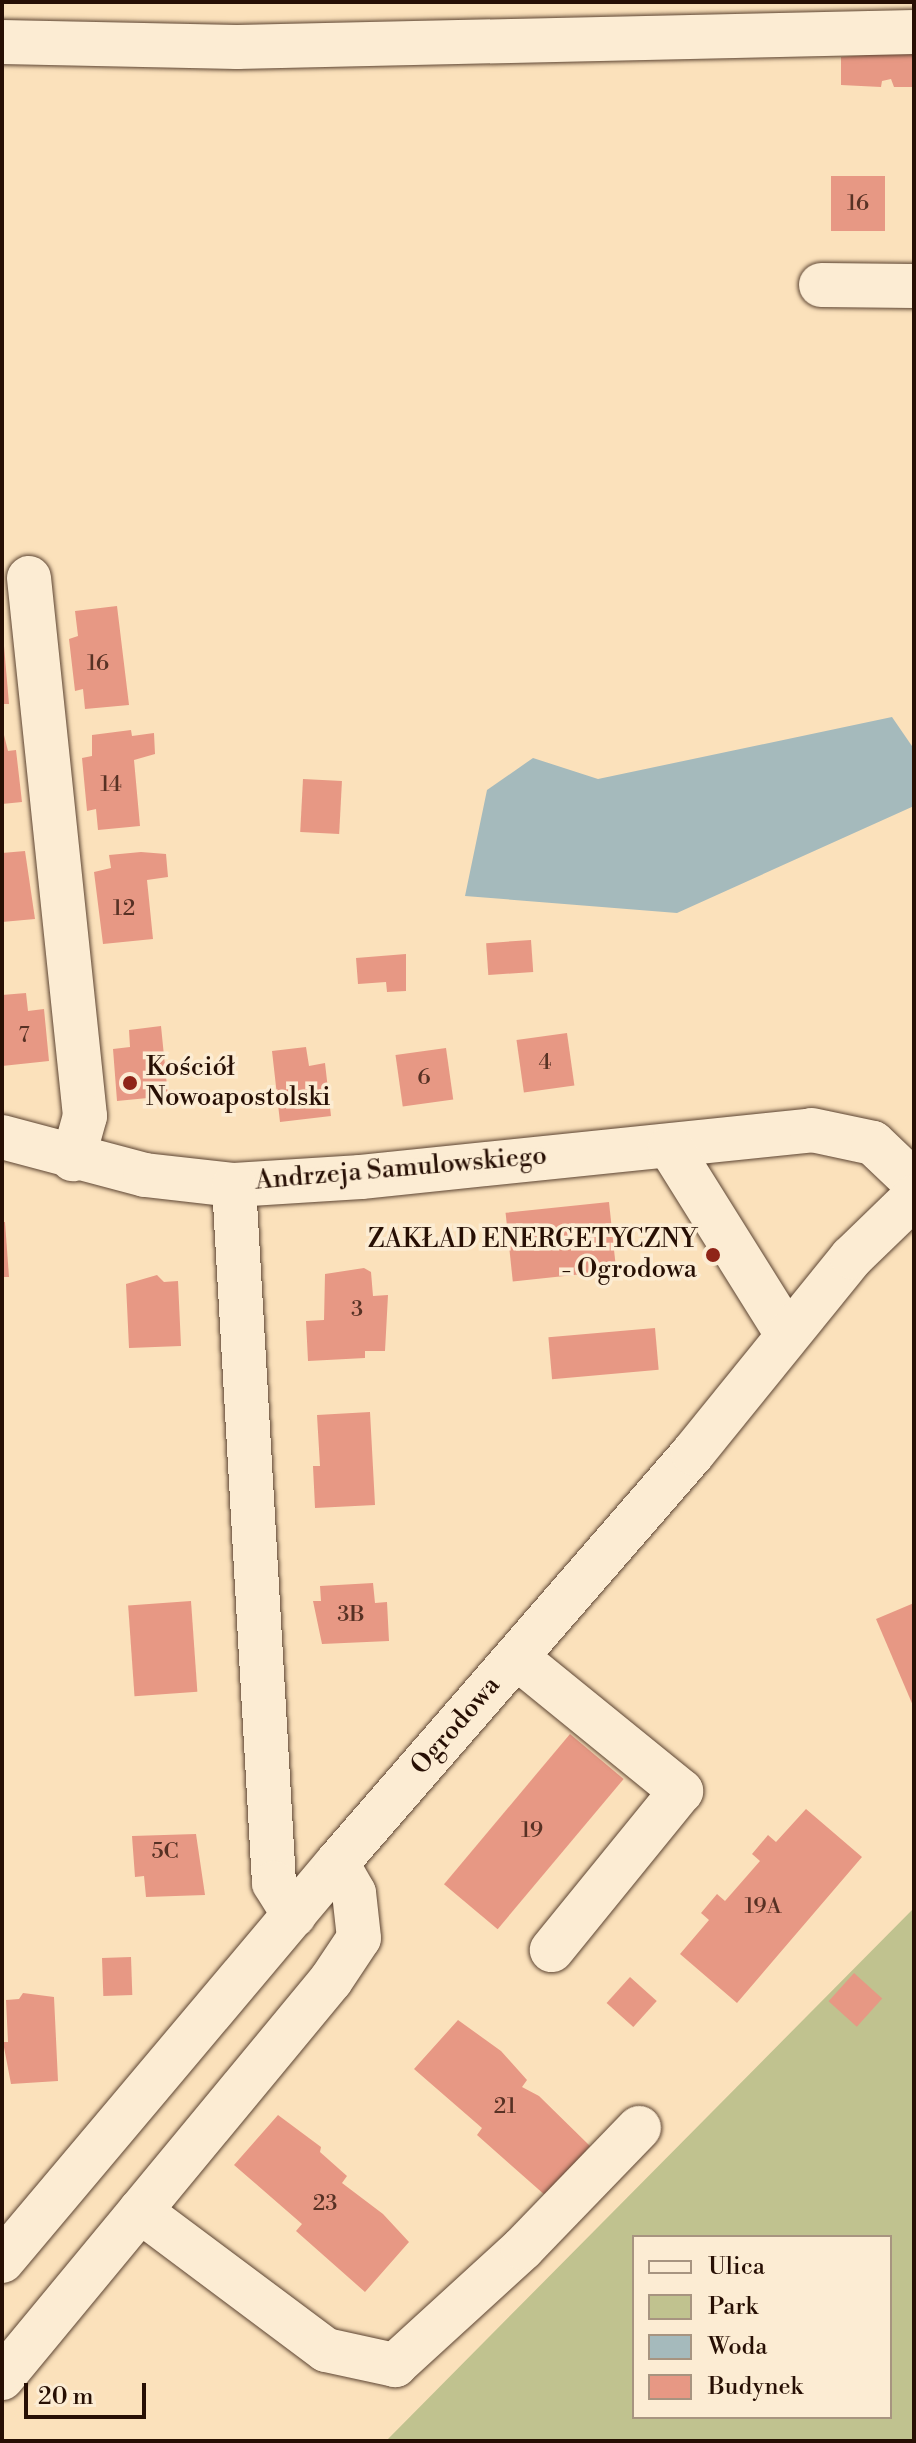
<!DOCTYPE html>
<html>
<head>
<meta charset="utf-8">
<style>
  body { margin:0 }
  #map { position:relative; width:916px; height:2443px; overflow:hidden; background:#fbe1bb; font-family:"Libre Bodoni",serif }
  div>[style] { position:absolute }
  .green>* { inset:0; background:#c0c28f }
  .water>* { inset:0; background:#a5babc }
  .building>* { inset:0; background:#e79884; transform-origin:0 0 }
  .roads { filter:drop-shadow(0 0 2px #5c4432) drop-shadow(0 0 2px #5c4432) }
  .minor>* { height:44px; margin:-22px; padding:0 22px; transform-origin:22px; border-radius:22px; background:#fcecd3 }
  .dots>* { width:22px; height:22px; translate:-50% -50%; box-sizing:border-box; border:4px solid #fcecd3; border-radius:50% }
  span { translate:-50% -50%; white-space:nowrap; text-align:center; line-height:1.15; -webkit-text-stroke:7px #fcecd3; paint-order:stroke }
  .number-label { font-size:22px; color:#573124 }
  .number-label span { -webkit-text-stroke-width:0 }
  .poi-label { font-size:26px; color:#270f04 }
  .left { translate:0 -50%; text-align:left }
  .right { translate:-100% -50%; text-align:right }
  .street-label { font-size:26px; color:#270f04 }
  .frame { position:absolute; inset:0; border:4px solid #270f04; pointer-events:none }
  .legend { position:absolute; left:632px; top:2235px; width:260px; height:184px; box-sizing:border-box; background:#fcecd3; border:2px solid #a79480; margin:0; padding:10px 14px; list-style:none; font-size:24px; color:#270f04 }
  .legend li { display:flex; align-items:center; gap:16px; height:40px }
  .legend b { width:40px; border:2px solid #a79480 }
  .scale { position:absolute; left:24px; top:2383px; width:122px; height:36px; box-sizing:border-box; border:4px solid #270f04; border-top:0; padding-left:10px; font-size:24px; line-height:28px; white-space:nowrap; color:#270f04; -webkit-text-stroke:6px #fcecd3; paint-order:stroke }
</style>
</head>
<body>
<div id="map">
  <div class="green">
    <i style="clip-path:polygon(evenodd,914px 1908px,914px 2441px,386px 2441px,914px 1908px,634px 2237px,890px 2237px,890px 2417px,634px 2417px,634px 2237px)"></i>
  </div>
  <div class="water">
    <i style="clip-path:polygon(892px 717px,914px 749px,914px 806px,677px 913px,465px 896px,487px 790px,533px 758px,598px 779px)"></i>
  </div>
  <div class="building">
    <i style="clip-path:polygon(914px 51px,914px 87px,894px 87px,891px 79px,882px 81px,881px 87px,841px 85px,841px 57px)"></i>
    <i style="left:885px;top:176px;width:55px;height:54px;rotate:90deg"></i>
    <i style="clip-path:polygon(117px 606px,129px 705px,85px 709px,83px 689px,75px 691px,69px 639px,78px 636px,75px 611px)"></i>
    <i style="clip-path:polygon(2px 646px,4px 646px,9px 704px,2px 704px)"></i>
    <i style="clip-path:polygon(2px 727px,8px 751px,16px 750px,22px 802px,2px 804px)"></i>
    <i style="clip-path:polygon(131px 730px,132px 736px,154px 733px,155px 754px,134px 760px,140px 826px,98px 830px,96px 809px,87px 811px,82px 758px,92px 756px,92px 735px)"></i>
    <i style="left:303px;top:779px;width:39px;height:53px;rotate:3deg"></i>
    <i style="clip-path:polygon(25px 851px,35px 919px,2px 922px,2px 853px)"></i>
    <i style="clip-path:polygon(141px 852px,166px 854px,168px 877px,147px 880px,153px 939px,103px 944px,94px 872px,111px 868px,109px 855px)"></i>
    <i style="left:531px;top:940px;width:32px;height:45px;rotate:86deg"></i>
    <i style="clip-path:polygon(406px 954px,406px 991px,387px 992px,386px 982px,358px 984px,356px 958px)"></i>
    <i style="clip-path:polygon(26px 993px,28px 1011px,44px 1009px,49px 1061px,2px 1066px,2px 995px)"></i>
    <i style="clip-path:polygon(161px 1026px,168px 1096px,117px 1101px,113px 1049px,130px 1047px,129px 1030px)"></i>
    <i style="left:567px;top:1033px;width:53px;height:51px;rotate:82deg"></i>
    <i style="clip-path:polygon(306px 1047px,309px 1066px,325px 1063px,331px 1116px,280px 1122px,272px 1051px)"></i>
    <i style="left:446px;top:1048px;width:52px;height:51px;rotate:82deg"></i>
    <i style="left:609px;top:1202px;width:69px;height:104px;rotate:84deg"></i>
    <i style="clip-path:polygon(2px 1222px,5px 1222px,9px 1277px,2px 1277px)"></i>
    <i style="clip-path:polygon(364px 1268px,371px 1272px,373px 1296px,388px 1295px,385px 1351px,365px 1351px,365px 1358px,308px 1361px,306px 1321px,324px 1320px,325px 1274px)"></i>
    <i style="clip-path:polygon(157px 1275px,164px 1282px,178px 1281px,181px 1346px,129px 1348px,126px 1284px)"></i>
    <i style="left:655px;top:1328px;width:42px;height:107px;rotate:85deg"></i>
    <i style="clip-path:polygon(370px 1412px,375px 1505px,315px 1508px,313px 1466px,320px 1466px,317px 1415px)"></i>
    <i style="clip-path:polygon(373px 1583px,375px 1603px,387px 1602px,389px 1641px,322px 1644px,313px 1601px,321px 1601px,320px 1586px)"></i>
    <i style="left:191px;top:1601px;width:91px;height:63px;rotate:86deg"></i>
    <i style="clip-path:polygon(914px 1603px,914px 1708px,876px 1619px)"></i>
    <i style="left:570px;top:1734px;width:70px;height:196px;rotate:40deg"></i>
    <i style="clip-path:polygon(806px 1809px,862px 1857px,737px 2003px,680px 1954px,709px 1920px,701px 1913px,717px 1894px,725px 1901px,760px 1861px,752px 1854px,768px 1835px,776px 1842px)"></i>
    <i style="clip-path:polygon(196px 1834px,205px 1895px,146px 1897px,144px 1876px,135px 1877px,132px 1836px)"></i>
    <i style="left:131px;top:1957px;width:38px;height:29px;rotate:88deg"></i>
    <i style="left:854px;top:1973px;width:38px;height:38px;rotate:42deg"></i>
    <i style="left:630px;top:1977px;width:36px;height:35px;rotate:42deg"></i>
    <i style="clip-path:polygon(23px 1993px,54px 1997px,58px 2081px,11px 2084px,3px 2042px,8px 2042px,6px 2000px,19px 1999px)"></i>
    <i style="clip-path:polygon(458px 2020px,501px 2051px,527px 2080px,522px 2087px,539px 2096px,590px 2146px,546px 2196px,477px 2135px,482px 2128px,414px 2069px)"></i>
    <i style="clip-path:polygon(278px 2115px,321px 2147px,320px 2152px,347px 2176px,342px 2183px,383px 2214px,409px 2242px,365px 2292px,296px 2231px,302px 2224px,234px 2165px)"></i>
  </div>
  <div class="roads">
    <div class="minor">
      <i style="left:2px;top:42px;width:235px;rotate:1.2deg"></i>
      <i style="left:237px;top:47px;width:677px;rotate:-1.27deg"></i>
      <i style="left:821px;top:285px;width:93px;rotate:0.6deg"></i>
      <i style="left:29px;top:578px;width:541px;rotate:84.06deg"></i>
      <i style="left:85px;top:1116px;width:45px;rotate:105.6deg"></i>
      <i style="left:2px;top:1137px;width:148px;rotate:14.9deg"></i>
      <i style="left:145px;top:1175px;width:90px;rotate:6.4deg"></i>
      <i style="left:234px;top:1185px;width:127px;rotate:-3.6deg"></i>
      <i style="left:361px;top:1177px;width:453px;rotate:-5.9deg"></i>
      <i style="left:812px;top:1130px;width:62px;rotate:12deg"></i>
      <i style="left:873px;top:1143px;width:57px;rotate:43.6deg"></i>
      <i style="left:670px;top:1147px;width:221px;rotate:58deg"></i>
      <i style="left:234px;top:1185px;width:699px;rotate:86.72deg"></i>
      <i style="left:274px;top:1883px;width:38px;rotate:58deg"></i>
      <i style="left:516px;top:1657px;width:213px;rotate:39.1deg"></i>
      <i style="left:681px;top:1791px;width:205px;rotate:129.1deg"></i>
      <i style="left:140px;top:2211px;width:232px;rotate:36.8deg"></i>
      <i style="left:326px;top:2350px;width:71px;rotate:12.3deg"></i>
      <i style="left:395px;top:2365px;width:173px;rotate:-42.4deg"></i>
      <i style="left:523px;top:2248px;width:167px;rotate:-46deg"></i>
      <i style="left:2px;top:2261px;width:520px;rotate:-49.91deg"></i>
      <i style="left:337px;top:1863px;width:543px;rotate:-49.03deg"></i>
      <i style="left:693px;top:1453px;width:252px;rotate:-51deg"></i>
      <i style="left:852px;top:1257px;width:86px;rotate:-44.1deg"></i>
      <i style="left:2px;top:2378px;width:516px;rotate:-50.42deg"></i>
      <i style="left:331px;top:1980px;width:50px;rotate:-56.3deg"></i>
      <i style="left:359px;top:1938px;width:45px;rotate:-96.3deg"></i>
      <i style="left:354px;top:1893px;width:34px;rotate:-120deg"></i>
    </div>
  </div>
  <div class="dots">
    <i style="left:130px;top:1083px;background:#8f2418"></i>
    <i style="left:713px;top:1255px;background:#8f2418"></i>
  </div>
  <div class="number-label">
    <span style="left:858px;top:204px">16</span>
    <span style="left:98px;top:664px">16</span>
    <span style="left:111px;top:785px">14</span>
    <span style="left:124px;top:909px">12</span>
    <span style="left:24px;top:1036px">7</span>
    <span style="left:545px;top:1063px">4</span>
    <span style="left:424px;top:1078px">6</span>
    <span style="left:357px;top:1310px">3</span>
    <span style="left:351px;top:1615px">3B</span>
    <span style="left:532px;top:1831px">19</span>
    <span style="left:165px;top:1852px">5C</span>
    <span style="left:763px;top:1907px">19A</span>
    <span style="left:505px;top:2107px">21</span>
    <span style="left:325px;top:2204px">23</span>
  </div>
  <div class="poi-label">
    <span class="left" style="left:146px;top:1083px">Kościół<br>Nowoapostolski</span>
    <span class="right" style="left:697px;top:1255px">ZAKŁAD ENERGETYCZNY<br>- Ogrodowa</span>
  </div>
  <div class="street-label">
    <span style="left:401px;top:1169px;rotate:-5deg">Andrzeja Samulowskiego</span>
    <span style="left:456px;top:1726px;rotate:-49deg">Ogrodowa</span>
  </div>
  <div class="frame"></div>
  <ul class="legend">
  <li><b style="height:10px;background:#fcecd3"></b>Ulica</li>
  <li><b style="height:22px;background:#c0c28f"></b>Park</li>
  <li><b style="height:22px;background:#a5babc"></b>Woda</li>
  <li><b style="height:22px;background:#e79884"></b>Budynek</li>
  </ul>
  <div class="scale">20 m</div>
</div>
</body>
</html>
